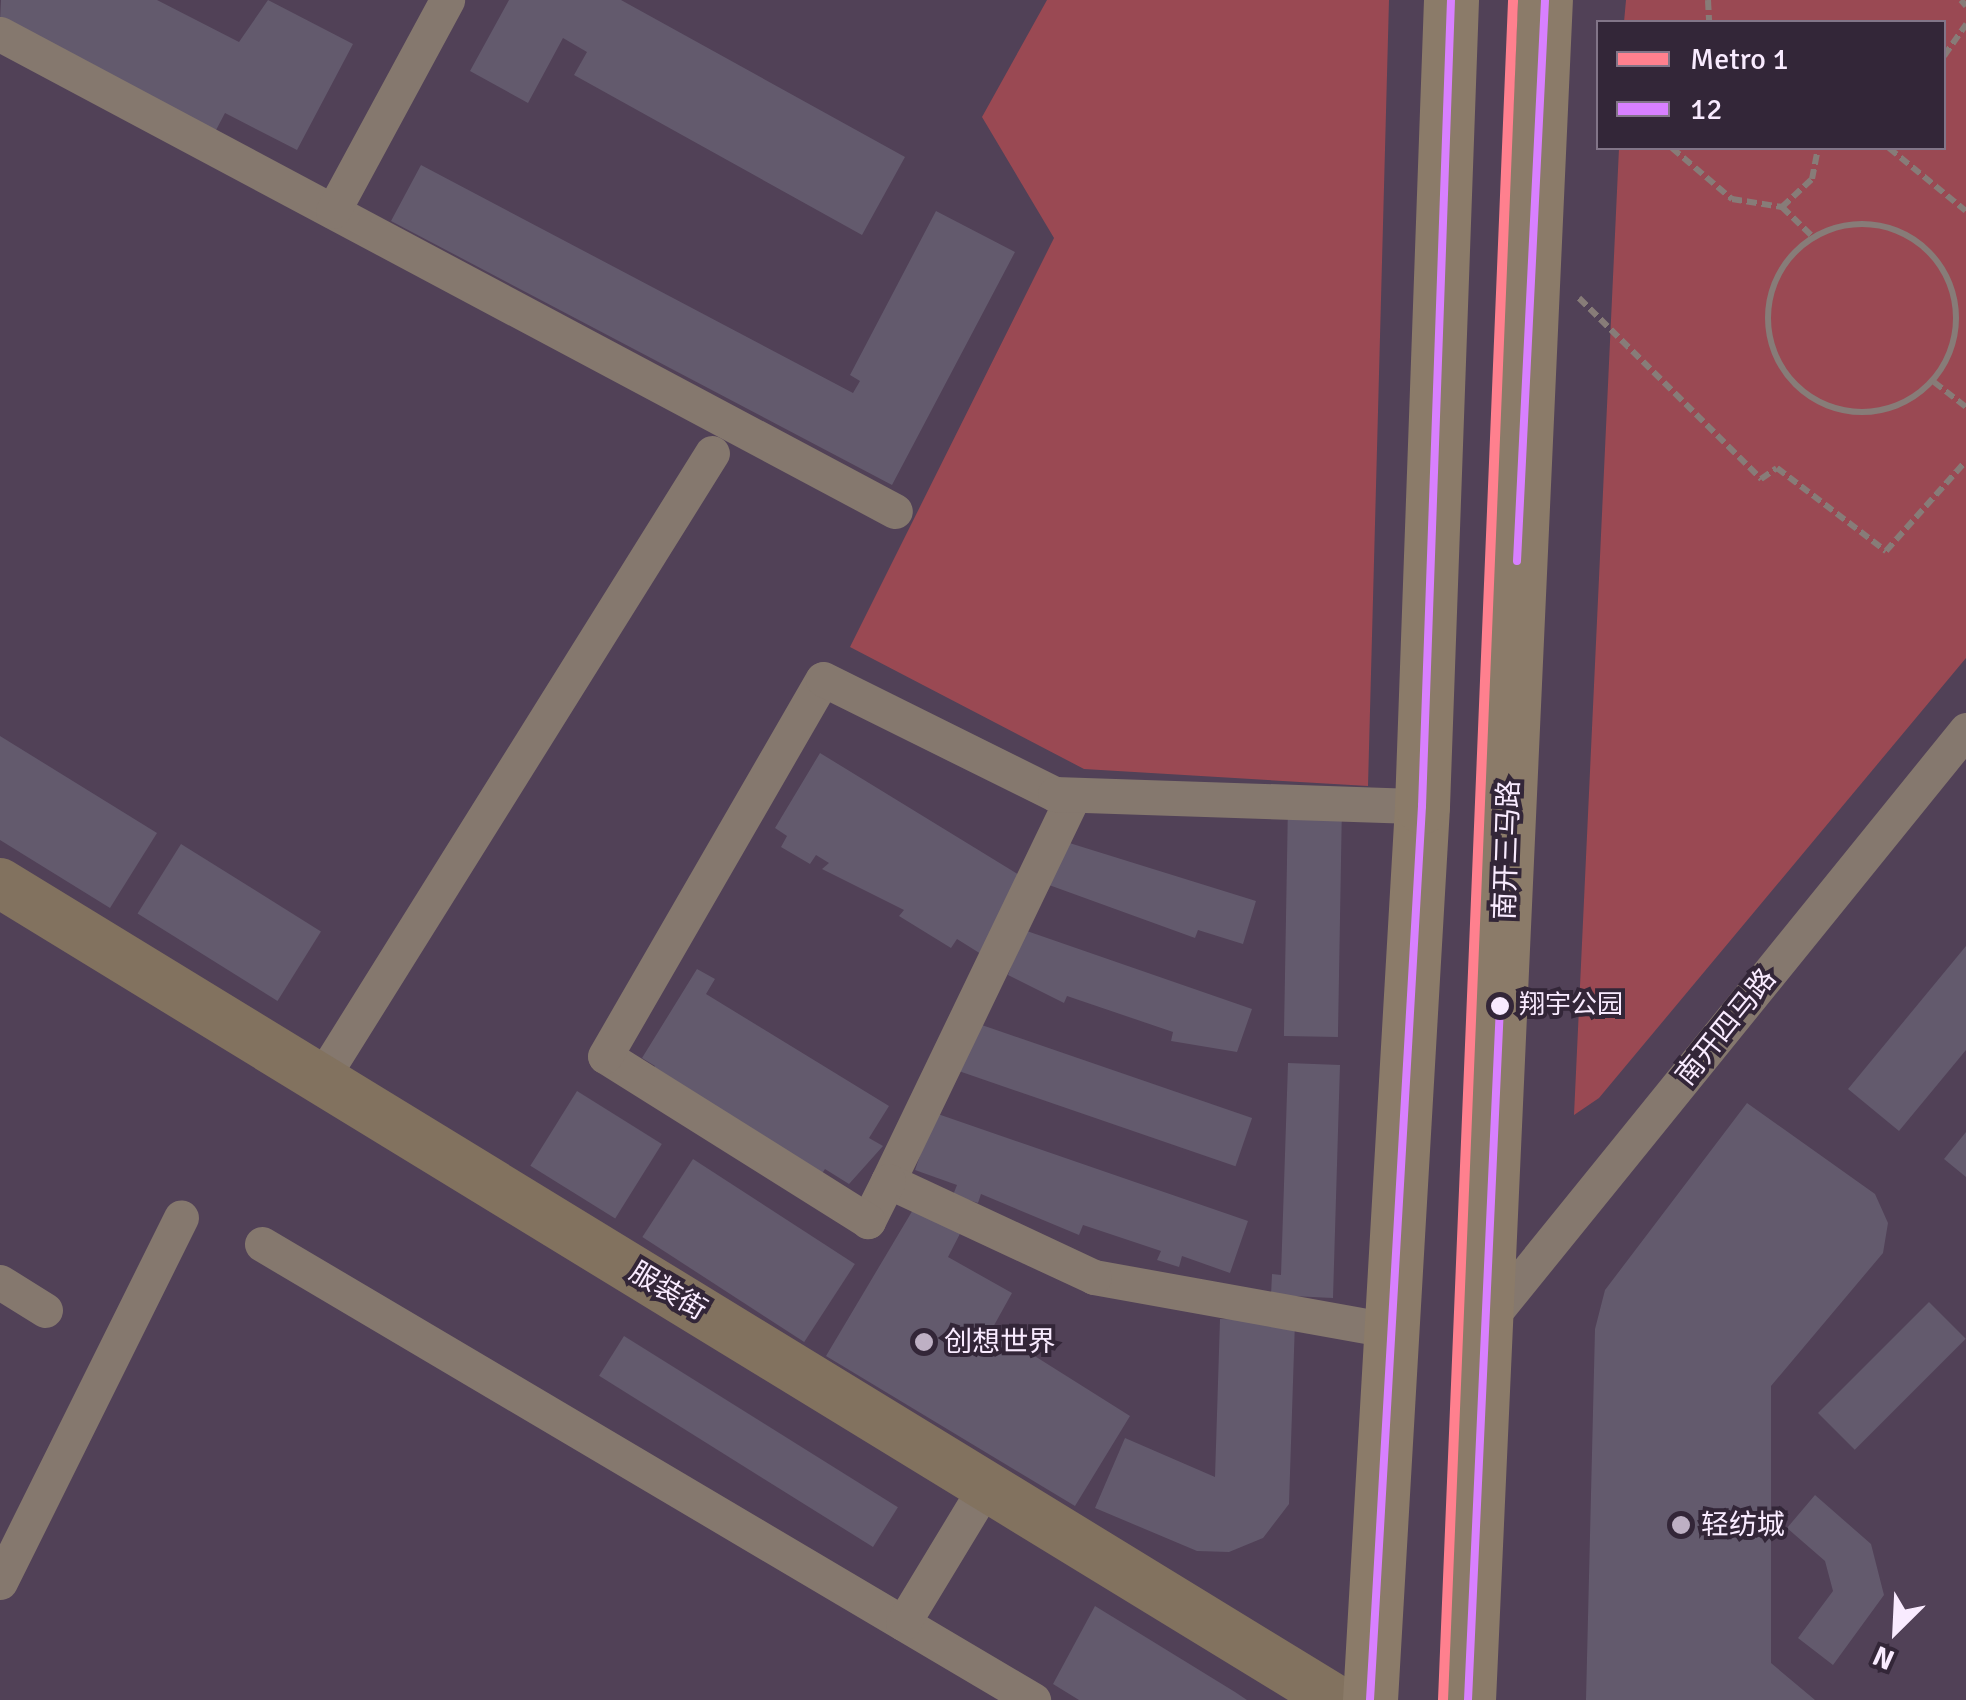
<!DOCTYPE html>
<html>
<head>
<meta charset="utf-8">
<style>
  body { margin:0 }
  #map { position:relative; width:1966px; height:1700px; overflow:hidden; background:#514157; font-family:Signika,"Noto Sans SC",sans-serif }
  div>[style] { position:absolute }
  .green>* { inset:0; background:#9a4953 }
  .building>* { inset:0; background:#635a6d; transform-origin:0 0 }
  .path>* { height:6px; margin-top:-3px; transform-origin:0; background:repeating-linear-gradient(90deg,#877c78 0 10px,transparent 0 15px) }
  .path>.ring { margin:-3px; padding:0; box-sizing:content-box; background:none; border:6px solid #877c78; border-radius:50% }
  .street>* { height:35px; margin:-17.5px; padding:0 17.5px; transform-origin:17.5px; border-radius:17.5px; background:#85786e }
  .secondary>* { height:50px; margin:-25px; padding:0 25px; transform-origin:25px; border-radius:25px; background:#82725f }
  .primary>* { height:55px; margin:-27.5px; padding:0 27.5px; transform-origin:27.5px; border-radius:27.5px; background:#8b7b69 }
  .bus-1>* { height:8px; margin:-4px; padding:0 4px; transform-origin:4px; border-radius:4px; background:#d880ff }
  .metro-1>* { height:10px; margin:-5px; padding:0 5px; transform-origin:5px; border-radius:5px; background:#ff808e }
  .dots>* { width:28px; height:28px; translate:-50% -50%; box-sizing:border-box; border:5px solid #332638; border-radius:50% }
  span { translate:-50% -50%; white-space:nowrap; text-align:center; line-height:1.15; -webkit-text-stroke:8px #332638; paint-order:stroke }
  .bus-label { font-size:26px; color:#f9ebff }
  .left { translate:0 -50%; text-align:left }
  .street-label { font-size:28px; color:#f9ebff }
  .poi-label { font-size:28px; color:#f9ebff }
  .legend { position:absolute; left:1596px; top:20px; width:350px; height:130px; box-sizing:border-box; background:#332638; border:2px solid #827588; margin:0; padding:12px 18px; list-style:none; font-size:30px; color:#f9ebff }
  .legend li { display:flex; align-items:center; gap:20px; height:50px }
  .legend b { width:50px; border:2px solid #827588 }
  .north { position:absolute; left:1846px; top:1580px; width:100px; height:100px; -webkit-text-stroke:8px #332638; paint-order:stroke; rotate:204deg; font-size:28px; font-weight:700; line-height:40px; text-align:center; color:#f9ebff }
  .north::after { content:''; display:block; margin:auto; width:35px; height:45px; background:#f9ebff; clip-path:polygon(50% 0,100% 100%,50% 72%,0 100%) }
</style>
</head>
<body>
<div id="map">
  <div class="green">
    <i style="clip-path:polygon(1047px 0,1389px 0,1368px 786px,1084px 769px,850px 647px,1054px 238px,982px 117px)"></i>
    <i style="clip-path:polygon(1626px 0,1966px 0,1966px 658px,1599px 1098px,1574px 1115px,1619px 148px,1944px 148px,1944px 22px,1624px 22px)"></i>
  </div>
  <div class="building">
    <i style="clip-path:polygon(1px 0,157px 0,239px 42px,268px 0,353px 44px,297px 150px,225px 113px,215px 132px,0 21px)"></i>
    <i style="clip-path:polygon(509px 0,621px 0,905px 157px,862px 235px,574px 75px,587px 52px,563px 38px,528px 103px,470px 71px)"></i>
    <i style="clip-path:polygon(421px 165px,853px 393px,860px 381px,850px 375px,936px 211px,1015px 252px,892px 485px,391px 221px)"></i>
    <i style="clip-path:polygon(0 736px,157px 833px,110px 908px,0 840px)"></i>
    <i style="clip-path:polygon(820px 753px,1021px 876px,981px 954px,957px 939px,951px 948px,899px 916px,904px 910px,822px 869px,829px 863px,816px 855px,810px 864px,781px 847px,787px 836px,775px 828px)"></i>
    <i style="left:1288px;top:803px;width:54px;height:233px;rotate:1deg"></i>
    <i style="clip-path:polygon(1063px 841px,1256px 901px,1243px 944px,1198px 930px,1195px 938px,1049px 885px)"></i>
    <i style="left:181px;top:844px;width:165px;height:82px;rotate:32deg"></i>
    <i style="clip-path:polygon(1024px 930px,1252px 1009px,1237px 1052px,1171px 1041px,1173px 1032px,1067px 996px,1064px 1003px,1008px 975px)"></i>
    <i style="clip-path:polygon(1966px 946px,1966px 1050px,1899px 1131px,1848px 1089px)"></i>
    <i style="clip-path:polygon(697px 969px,715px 979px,706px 994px,889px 1106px,869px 1138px,883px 1146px,849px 1184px,825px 1169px,819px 1178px,648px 1077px,655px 1066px,642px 1058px)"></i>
    <i style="left:976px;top:1023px;width:292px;height:51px;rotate:19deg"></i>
    <i style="clip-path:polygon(1288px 1063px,1340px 1065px,1333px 1298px,1271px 1295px,1272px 1274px,1281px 1275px)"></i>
    <i style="left:577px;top:1091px;width:100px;height:88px;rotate:32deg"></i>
    <i style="clip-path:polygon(1747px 1103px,1875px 1194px,1888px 1223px,1883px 1253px,1771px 1386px,1771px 1663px,1815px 1700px,1586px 1700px,1595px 1329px,1605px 1290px)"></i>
    <i style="clip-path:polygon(935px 1113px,1248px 1221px,1230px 1273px,1182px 1256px,1179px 1267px,1157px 1260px,1161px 1251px,1083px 1225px,1079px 1235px,981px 1194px,978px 1203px,953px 1195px,957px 1185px,915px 1170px)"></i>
    <i style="clip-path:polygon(1966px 1132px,1966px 1177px,1944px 1159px)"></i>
    <i style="left:693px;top:1159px;width:193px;height:93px;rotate:33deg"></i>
    <i style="clip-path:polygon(917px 1203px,965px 1224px,948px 1257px,1012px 1293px,992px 1329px,1130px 1416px,1075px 1506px,826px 1356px)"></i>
    <i style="left:1929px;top:1302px;width:52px;height:157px;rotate:45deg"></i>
    <i style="clip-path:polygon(1220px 1319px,1295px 1321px,1289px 1504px,1263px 1538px,1229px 1552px,1197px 1551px,1095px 1508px,1125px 1438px,1215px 1477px)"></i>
    <i style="left:624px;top:1336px;width:323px;height:47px;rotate:32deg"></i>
    <i style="clip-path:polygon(1815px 1495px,1871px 1544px,1884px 1595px,1833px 1665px,1798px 1638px,1833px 1591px,1825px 1561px,1787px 1528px)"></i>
    <i style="clip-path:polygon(1095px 1606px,1235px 1692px,1247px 1700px,1079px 1700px,1053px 1684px)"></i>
  </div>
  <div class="path">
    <i style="left:1708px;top:0;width:22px;rotate:87deg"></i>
    <i style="left:1961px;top:0;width:8px;rotate:50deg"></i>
    <i style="left:1944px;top:56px;width:39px;rotate:-55deg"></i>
    <i style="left:1672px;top:148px;width:79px;rotate:40.4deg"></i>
    <i style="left:1732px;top:199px;width:51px;rotate:9.1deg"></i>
    <i style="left:1782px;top:207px;width:43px;rotate:44.1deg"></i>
    <i style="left:1889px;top:148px;width:99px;rotate:39.3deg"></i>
    <i style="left:1782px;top:207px;width:41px;rotate:-43deg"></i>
    <i style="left:1812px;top:179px;width:32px;rotate:-79deg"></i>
    <i class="ring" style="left:1768px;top:224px;width:182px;height:182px"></i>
    <i style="left:1579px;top:298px;width:257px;rotate:44.8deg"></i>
    <i style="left:1761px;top:479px;width:19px;rotate:-35deg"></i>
    <i style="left:1777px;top:468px;width:137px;rotate:37.3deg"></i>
    <i style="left:1886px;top:551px;width:120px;rotate:-48.4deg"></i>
    <i style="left:1934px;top:382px;width:41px;rotate:38deg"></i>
  </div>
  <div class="street">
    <i style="left:0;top:34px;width:1014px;rotate:28.06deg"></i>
    <i style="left:333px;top:211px;width:240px;rotate:-61.6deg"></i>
    <i style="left:321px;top:1079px;width:738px;rotate:-58.01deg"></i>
    <i style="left:888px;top:1181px;width:428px;rotate:-64.3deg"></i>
    <i style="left:262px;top:1244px;width:896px;rotate:30.6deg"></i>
    <i style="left:0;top:1282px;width:53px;rotate:31.9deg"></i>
    <i style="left:1486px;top:1323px;width:763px;rotate:-51.01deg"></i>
    <i style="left:1394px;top:1331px;width:305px;rotate:-169.8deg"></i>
    <i style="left:1094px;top:1277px;width:227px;rotate:-155deg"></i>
    <i style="left:888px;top:1181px;width:45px;rotate:116.6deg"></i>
    <i style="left:868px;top:1221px;width:310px;rotate:-147.9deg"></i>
    <i style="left:605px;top:1056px;width:435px;rotate:-60deg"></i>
    <i style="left:823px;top:679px;width:259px;rotate:26.4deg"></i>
    <i style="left:1055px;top:794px;width:367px;rotate:1.9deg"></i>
    <i style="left:0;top:1582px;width:407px;rotate:-63.6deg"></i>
    <i style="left:903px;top:1623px;width:160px;rotate:-58.8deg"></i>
  </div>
  <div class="secondary">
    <i style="left:0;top:883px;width:1566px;rotate:31.45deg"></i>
  </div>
  <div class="primary">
    <i style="left:1370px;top:1700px;width:896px;rotate:-86.67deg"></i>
    <i style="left:1422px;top:806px;width:807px;rotate:-87.94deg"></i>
    <i style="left:1468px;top:1700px;width:1702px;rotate:-87.41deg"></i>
  </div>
  <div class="bus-1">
    <i style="left:1517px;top:561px;width:562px;rotate:-87.14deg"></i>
    <i style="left:1370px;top:1700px;width:896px;rotate:-86.67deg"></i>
    <i style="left:1422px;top:806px;width:807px;rotate:-87.94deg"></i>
    <i style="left:1468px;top:1700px;width:695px;rotate:-87.36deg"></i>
  </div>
  <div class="metro-1">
    <i style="left:1443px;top:1700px;width:1701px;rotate:-87.64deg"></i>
  </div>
  <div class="dots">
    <i style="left:1500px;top:1006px;background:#f9ebff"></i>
    <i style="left:924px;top:1342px;background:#beb0c4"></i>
    <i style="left:1681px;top:1525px;background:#beb0c4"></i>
  </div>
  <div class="bus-label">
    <span class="left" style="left:1519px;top:1006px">翔宇公园</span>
  </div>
  <div class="street-label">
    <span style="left:1507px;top:850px;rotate:-88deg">南开三马路</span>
    <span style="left:1726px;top:1027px;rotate:-51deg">南开四马路</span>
    <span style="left:668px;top:1291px;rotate:31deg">服装街</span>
  </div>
  <div class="poi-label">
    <span class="left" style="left:944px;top:1342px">创想世界</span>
    <span class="left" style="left:1701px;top:1525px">轻纺城</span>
  </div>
  <ul class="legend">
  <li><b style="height:12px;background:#ff808e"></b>Metro 1</li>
  <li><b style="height:12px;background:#d880ff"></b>12</li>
  </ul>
  <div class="north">N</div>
</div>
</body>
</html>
